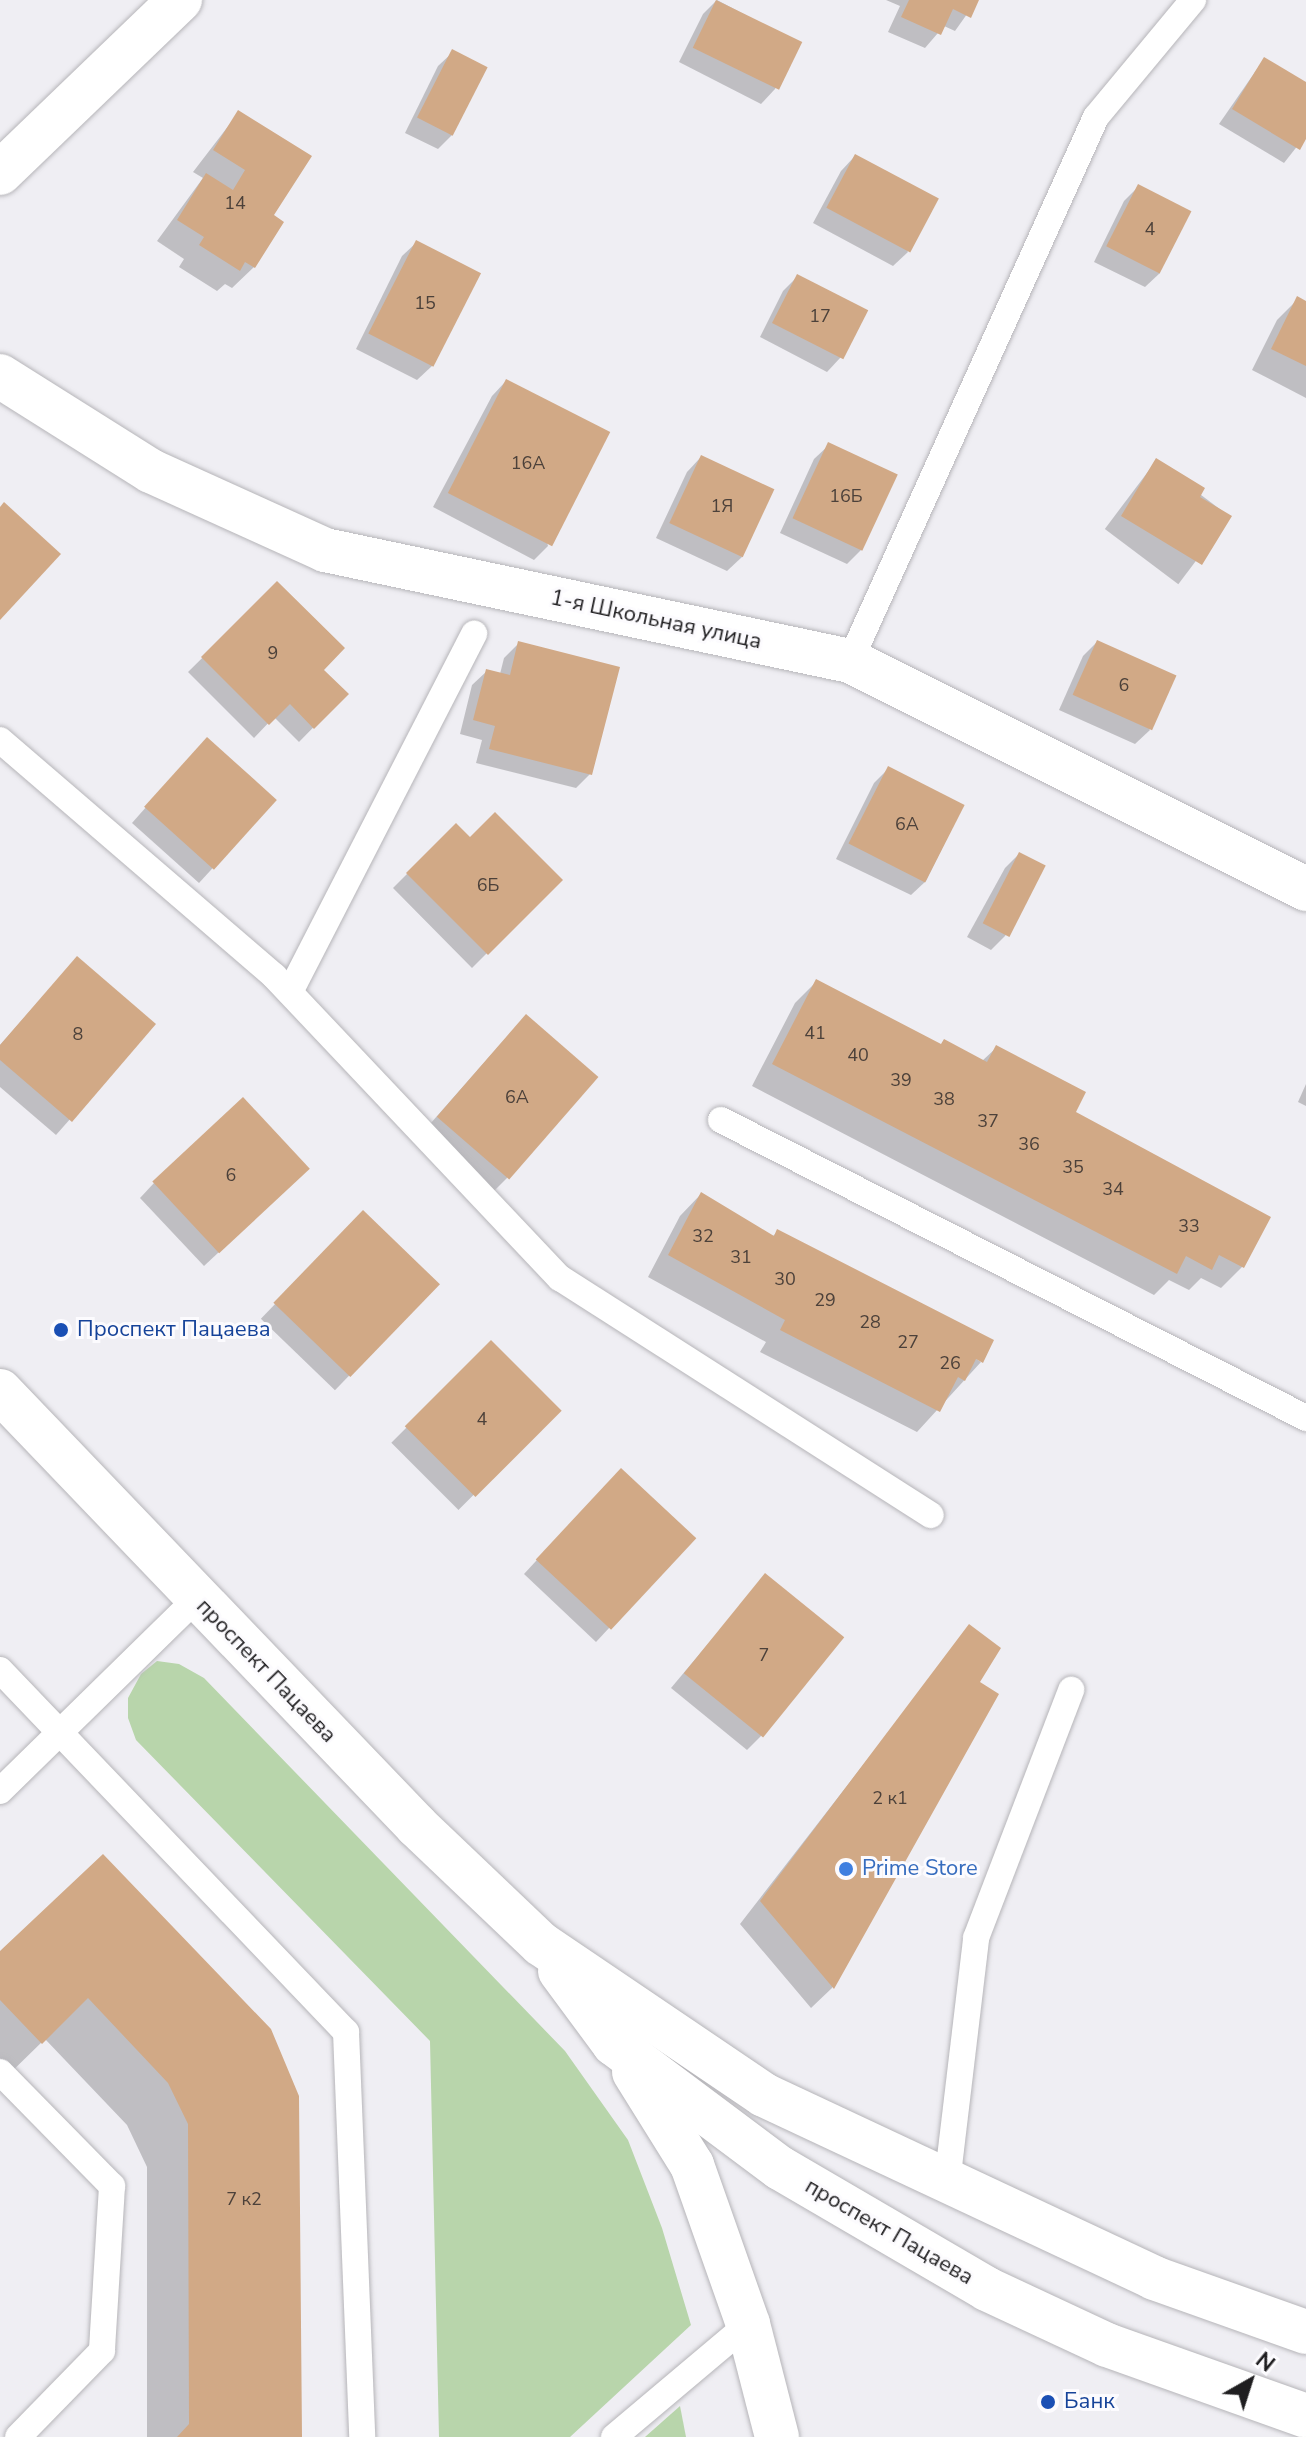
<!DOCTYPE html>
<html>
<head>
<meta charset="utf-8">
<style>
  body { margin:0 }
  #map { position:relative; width:1306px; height:2437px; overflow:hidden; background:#efeef3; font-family:"Nunito Sans",sans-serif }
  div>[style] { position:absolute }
  .green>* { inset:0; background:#b8d5ab }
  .shadow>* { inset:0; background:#0003; transform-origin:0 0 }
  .building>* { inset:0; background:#d1a986; transform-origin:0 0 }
  .roads { filter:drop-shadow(0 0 2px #b6b5b9) drop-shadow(0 0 2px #b6b5b9) }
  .lane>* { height:26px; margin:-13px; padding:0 13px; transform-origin:13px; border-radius:13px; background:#fff }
  .street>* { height:44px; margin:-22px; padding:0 22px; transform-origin:22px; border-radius:22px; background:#fff }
  .secondary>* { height:44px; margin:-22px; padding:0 22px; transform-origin:22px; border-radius:22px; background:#fff }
  .dots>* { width:22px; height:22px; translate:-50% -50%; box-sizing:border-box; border:4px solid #fcfbfe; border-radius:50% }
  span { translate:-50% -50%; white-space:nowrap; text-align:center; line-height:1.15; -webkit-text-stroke:6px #fcfbfe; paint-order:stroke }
  .number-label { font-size:18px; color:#4c413a }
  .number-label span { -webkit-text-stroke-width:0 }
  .street-label { font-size:22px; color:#1f1e20 }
  .transit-label { font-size:22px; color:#164399 }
  .left { translate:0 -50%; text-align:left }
  .shop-label { font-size:22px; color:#366cbe }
  .north { position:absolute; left:1210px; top:2341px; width:80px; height:80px; -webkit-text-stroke:6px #fcfbfe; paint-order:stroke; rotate:39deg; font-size:22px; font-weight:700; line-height:32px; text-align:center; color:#1f1e20 }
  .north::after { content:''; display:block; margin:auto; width:28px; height:36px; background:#1f1e20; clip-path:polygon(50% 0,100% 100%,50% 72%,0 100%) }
</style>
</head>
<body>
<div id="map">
  <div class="green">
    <i style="clip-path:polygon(157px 1661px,179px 1664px,204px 1678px,565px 2051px,628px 2140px,662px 2228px,691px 2325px,570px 2437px,439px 2437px,430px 2041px,136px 1740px,128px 1718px,128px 1698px,141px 1674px)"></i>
    <i style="clip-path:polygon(680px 2406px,686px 2437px,645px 2437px)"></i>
  </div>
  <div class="shadow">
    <i style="clip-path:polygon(717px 0,799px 43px,775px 89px,761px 104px,679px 62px,703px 14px)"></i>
    <i style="clip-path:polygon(886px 0,977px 0,955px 31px,944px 26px,925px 48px,888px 32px,900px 6px)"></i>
    <i style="clip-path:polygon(453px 52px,453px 134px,438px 149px,405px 133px,438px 66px)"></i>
    <i style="clip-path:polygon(1264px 59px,1306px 84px,1306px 135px,1284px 163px,1219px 124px)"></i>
    <i style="clip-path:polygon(239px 112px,272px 216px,254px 267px,232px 288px,225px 284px,217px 291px,179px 267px,184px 259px,157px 241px,203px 178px,193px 172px)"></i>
    <i style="clip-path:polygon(855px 156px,908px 252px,893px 266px,813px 223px,841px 171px)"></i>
    <i style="clip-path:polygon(1138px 187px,1160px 273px,1145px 287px,1094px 262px,1124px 201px)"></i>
    <i style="clip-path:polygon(417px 242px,432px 366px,417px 380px,356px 349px,402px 256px)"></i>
    <i style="clip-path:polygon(798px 276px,865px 311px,841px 357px,827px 372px,760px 337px,783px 291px)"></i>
    <i style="clip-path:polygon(1298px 299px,1306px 303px,1306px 398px,1252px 370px,1277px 320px)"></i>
    <i style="clip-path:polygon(506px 381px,548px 546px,534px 560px,433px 507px,492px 396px)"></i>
    <i style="clip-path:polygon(829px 445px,861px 550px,847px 564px,780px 533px,814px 459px)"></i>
    <i style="clip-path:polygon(701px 457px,742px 557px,727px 571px,656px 538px,687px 472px)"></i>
    <i style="left:1156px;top:461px;width:92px;height:85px;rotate:37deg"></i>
    <i style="clip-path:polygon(277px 584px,321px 670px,346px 694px,299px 742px,274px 717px,254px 738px,188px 672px)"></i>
    <i style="clip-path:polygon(1097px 642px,1150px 730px,1135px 744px,1059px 710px,1083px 656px)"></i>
    <i style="clip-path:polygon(519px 643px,590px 774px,576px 788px,476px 763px,482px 740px,460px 734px,472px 685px,487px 671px,500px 674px,504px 658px)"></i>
    <i style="clip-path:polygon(193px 754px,275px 800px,199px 883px,132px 823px)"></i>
    <i style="clip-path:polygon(888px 769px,963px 806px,926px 881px,911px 895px,836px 859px,874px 783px)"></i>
    <i style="clip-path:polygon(456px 825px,470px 840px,560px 880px,472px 968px,393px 888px)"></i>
    <i style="clip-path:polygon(1019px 854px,1043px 867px,1005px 936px,991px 950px,967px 937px,1005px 868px)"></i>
    <i style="clip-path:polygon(77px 958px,154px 1024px,56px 1135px,0 1087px,0 1045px)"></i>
    <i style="clip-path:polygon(816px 982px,940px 1046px,982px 1061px,996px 1048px,1073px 1113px,1268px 1218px,1242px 1267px,1221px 1288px,1201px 1278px,1189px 1290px,1169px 1280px,1154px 1295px,752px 1086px,795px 1003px)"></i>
    <i style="clip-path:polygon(512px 1031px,507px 1178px,493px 1192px,423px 1132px)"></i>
    <i style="clip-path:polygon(1306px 1084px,1306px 1106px,1298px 1102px)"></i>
    <i style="clip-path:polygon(154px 1183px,293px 1183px,204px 1266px,140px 1198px)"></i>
    <i style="clip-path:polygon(701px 1194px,772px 1237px,778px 1231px,981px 1362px,917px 1432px,760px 1352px,766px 1342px,648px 1277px,680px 1216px)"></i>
    <i style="left:363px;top:1213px;width:103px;height:147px;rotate:44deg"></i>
    <i style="left:491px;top:1343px;width:95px;height:141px;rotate:45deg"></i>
    <i style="clip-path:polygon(606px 1485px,610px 1627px,596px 1642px,524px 1574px)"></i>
    <i style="clip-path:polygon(765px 1576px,761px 1736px,747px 1750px,671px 1688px)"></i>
    <i style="clip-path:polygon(970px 1627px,977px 1683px,997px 1695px,832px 1988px,811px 2008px,740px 1924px)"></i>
    <i style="clip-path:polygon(0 1953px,269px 2030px,300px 2437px,147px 2437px,147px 2167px,127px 2125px,45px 2039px,0 2083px)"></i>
  </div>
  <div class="building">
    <i style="left:716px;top:0;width:96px;height:53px;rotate:26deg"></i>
    <i style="clip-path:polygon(909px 0,979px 0,971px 18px,953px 9px,941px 35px,901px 17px)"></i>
    <i style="left:452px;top:49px;width:40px;height:77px;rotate:27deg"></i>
    <i style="clip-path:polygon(1264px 57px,1306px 82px,1306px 139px,1300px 150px,1232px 109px)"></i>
    <i style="clip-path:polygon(238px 110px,312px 156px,274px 215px,284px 222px,255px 268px,245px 262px,240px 271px,199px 245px,204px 237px,177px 220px,206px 173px,233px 190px,245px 170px,213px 150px)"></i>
    <i style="left:855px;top:154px;width:95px;height:61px;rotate:28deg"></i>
    <i style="left:1138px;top:184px;width:60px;height:70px;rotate:27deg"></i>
    <i style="left:416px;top:240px;width:73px;height:105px;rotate:27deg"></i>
    <i style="left:797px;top:274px;width:80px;height:55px;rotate:27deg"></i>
    <i style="clip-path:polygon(1297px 296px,1306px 301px,1306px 366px,1271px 349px)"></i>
    <i style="left:506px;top:379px;width:117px;height:128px;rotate:27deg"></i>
    <i style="left:828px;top:442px;width:77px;height:84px;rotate:25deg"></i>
    <i style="left:701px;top:455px;width:81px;height:75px;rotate:25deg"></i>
    <i style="clip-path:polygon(1156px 458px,1205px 488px,1200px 497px,1232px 516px,1202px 565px,1121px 516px)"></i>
    <i style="clip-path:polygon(4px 502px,61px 554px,0 620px,0 507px)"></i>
    <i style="clip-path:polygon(277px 581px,345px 648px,324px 670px,349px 694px,314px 729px,290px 704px,269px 725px,201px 657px)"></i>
    <i style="left:1097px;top:640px;width:87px;height:60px;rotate:24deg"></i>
    <i style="clip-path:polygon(518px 641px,620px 667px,592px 775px,489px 749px,495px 726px,473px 720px,486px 669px,510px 675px)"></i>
    <i style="left:207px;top:737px;width:94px;height:94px;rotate:42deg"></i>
    <i style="left:888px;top:766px;width:86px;height:87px;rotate:27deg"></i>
    <i style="clip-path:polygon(495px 812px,563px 880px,488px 955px,406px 873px,456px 823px,470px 837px)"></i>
    <i style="left:1019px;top:852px;width:30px;height:80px;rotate:27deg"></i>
    <i style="clip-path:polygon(77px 956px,156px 1024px,72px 1122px,0 1060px,0 1045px)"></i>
    <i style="clip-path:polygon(816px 979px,941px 1044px,944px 1039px,987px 1062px,996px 1045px,1086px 1092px,1076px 1112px,1271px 1217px,1244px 1268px,1219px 1255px,1212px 1270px,1186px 1256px,1177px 1274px,772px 1064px)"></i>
    <i style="left:526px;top:1014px;width:96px;height:136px;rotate:41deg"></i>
    <i style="left:243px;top:1097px;width:98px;height:124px;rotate:47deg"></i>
    <i style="clip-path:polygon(701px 1192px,774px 1236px,777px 1229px,994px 1340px,983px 1363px,976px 1359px,965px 1381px,958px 1377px,940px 1412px,780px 1330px,785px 1320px,668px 1255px)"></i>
    <i style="left:363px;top:1210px;width:107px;height:129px;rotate:44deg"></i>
    <i style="left:491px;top:1340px;width:100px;height:122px;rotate:45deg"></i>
    <i style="left:621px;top:1468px;width:103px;height:125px;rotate:43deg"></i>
    <i style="left:765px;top:1573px;width:102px;height:129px;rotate:39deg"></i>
    <i style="clip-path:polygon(969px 1624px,1001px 1648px,980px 1682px,999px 1694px,834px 1989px,760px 1901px)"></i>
    <i style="clip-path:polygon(103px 1854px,271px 2029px,299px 2096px,302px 2437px,177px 2437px,189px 2424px,188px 2124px,168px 2083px,88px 1998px,42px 2044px,0 2000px,0 1951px)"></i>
  </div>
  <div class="roads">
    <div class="lane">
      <i style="left:850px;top:661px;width:597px;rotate:-65.67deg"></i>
      <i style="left:1096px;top:117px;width:152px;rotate:-50.3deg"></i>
      <i style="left:0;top:740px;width:362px;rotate:40.7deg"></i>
      <i style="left:274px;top:976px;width:416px;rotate:46.6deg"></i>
      <i style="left:560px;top:1278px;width:440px;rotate:32.6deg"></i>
      <i style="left:290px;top:992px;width:403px;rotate:-62.8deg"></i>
      <i style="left:721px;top:1120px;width:657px;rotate:26.99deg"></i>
      <i style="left:0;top:1670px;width:501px;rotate:46.29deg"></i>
      <i style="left:346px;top:2032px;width:405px;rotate:87.7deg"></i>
      <i style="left:0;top:1791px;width:274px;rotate:-44.4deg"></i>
      <i style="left:0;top:2072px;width:160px;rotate:45.5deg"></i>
      <i style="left:112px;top:2186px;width:165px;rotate:93.5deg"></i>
      <i style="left:102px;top:2351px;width:120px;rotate:134.3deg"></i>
      <i style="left:947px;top:2183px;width:247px;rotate:-83.2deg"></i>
      <i style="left:976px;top:1938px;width:266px;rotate:-69deg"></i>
      <i style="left:614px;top:2437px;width:175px;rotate:-40.1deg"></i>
    </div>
    <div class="street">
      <i style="left:0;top:173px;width:250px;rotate:-43.9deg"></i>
      <i style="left:0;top:376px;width:178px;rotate:32.2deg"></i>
      <i style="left:151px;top:471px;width:191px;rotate:24.4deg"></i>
      <i style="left:325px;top:550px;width:537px;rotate:11.94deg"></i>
      <i style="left:850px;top:661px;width:510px;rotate:26.57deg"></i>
    </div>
    <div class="secondary">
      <i style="left:0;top:1391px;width:603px;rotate:46.21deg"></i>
      <i style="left:417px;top:1826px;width:171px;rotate:43.6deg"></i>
      <i style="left:541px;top:1944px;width:269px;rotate:34.1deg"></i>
      <i style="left:764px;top:2095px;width:431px;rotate:25.1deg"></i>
      <i style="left:1154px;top:2278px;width:161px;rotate:19.6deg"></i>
      <i style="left:560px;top:1971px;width:91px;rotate:53.5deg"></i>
      <i style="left:614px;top:2044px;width:207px;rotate:36.8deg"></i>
      <i style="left:780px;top:2168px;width:240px;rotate:30.3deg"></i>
      <i style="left:987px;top:2289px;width:132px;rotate:25deg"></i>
      <i style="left:1107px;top:2345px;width:211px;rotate:19.6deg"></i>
      <i style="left:634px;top:2072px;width:110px;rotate:58.1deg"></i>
      <i style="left:692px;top:2165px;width:169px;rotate:70.6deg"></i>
      <i style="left:748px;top:2324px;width:117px;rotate:75.6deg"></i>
    </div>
  </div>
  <div class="dots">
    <i style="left:61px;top:1330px;background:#1a4fb4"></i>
    <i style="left:846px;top:1869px;background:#3f7fe0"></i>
    <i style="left:1048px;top:2402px;background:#1a4fb4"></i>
  </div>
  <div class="number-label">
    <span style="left:235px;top:203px">14</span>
    <span style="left:1150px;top:229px">4</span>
    <span style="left:425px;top:303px">15</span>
    <span style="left:820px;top:316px">17</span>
    <span style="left:528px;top:463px">16А</span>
    <span style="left:846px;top:496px">16Б</span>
    <span style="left:722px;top:506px">1Я</span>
    <span style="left:273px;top:653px">9</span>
    <span style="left:1124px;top:685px">6</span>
    <span style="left:907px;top:824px">6А</span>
    <span style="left:488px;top:885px">6Б</span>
    <span style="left:815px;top:1033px">41</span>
    <span style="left:78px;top:1034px">8</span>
    <span style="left:858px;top:1055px">40</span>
    <span style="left:901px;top:1080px">39</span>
    <span style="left:517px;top:1097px">6А</span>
    <span style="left:944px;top:1099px">38</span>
    <span style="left:988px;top:1121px">37</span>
    <span style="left:1029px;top:1144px">36</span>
    <span style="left:1073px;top:1167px">35</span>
    <span style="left:231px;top:1175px">6</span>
    <span style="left:1113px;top:1189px">34</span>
    <span style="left:1189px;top:1226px">33</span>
    <span style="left:703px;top:1236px">32</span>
    <span style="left:741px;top:1257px">31</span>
    <span style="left:785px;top:1279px">30</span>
    <span style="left:825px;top:1300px">29</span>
    <span style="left:870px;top:1322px">28</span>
    <span style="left:908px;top:1342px">27</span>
    <span style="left:950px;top:1363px">26</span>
    <span style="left:482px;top:1419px">4</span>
    <span style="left:764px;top:1655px">7</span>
    <span style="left:890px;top:1798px">2 к1</span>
    <span style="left:244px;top:2199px">7 к2</span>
  </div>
  <div class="street-label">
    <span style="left:656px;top:620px;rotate:12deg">1-я Школьная улица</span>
    <span style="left:266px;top:1671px;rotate:46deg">проспект Пацаева</span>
    <span style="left:889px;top:2232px;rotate:30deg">проспект Пацаева</span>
  </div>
  <div class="transit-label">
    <span class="left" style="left:77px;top:1330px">Проспект Пацаева</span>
    <span class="left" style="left:1064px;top:2402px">Банк</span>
  </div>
  <div class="shop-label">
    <span class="left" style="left:862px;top:1869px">Prime Store</span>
  </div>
  <div class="north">N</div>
</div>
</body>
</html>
